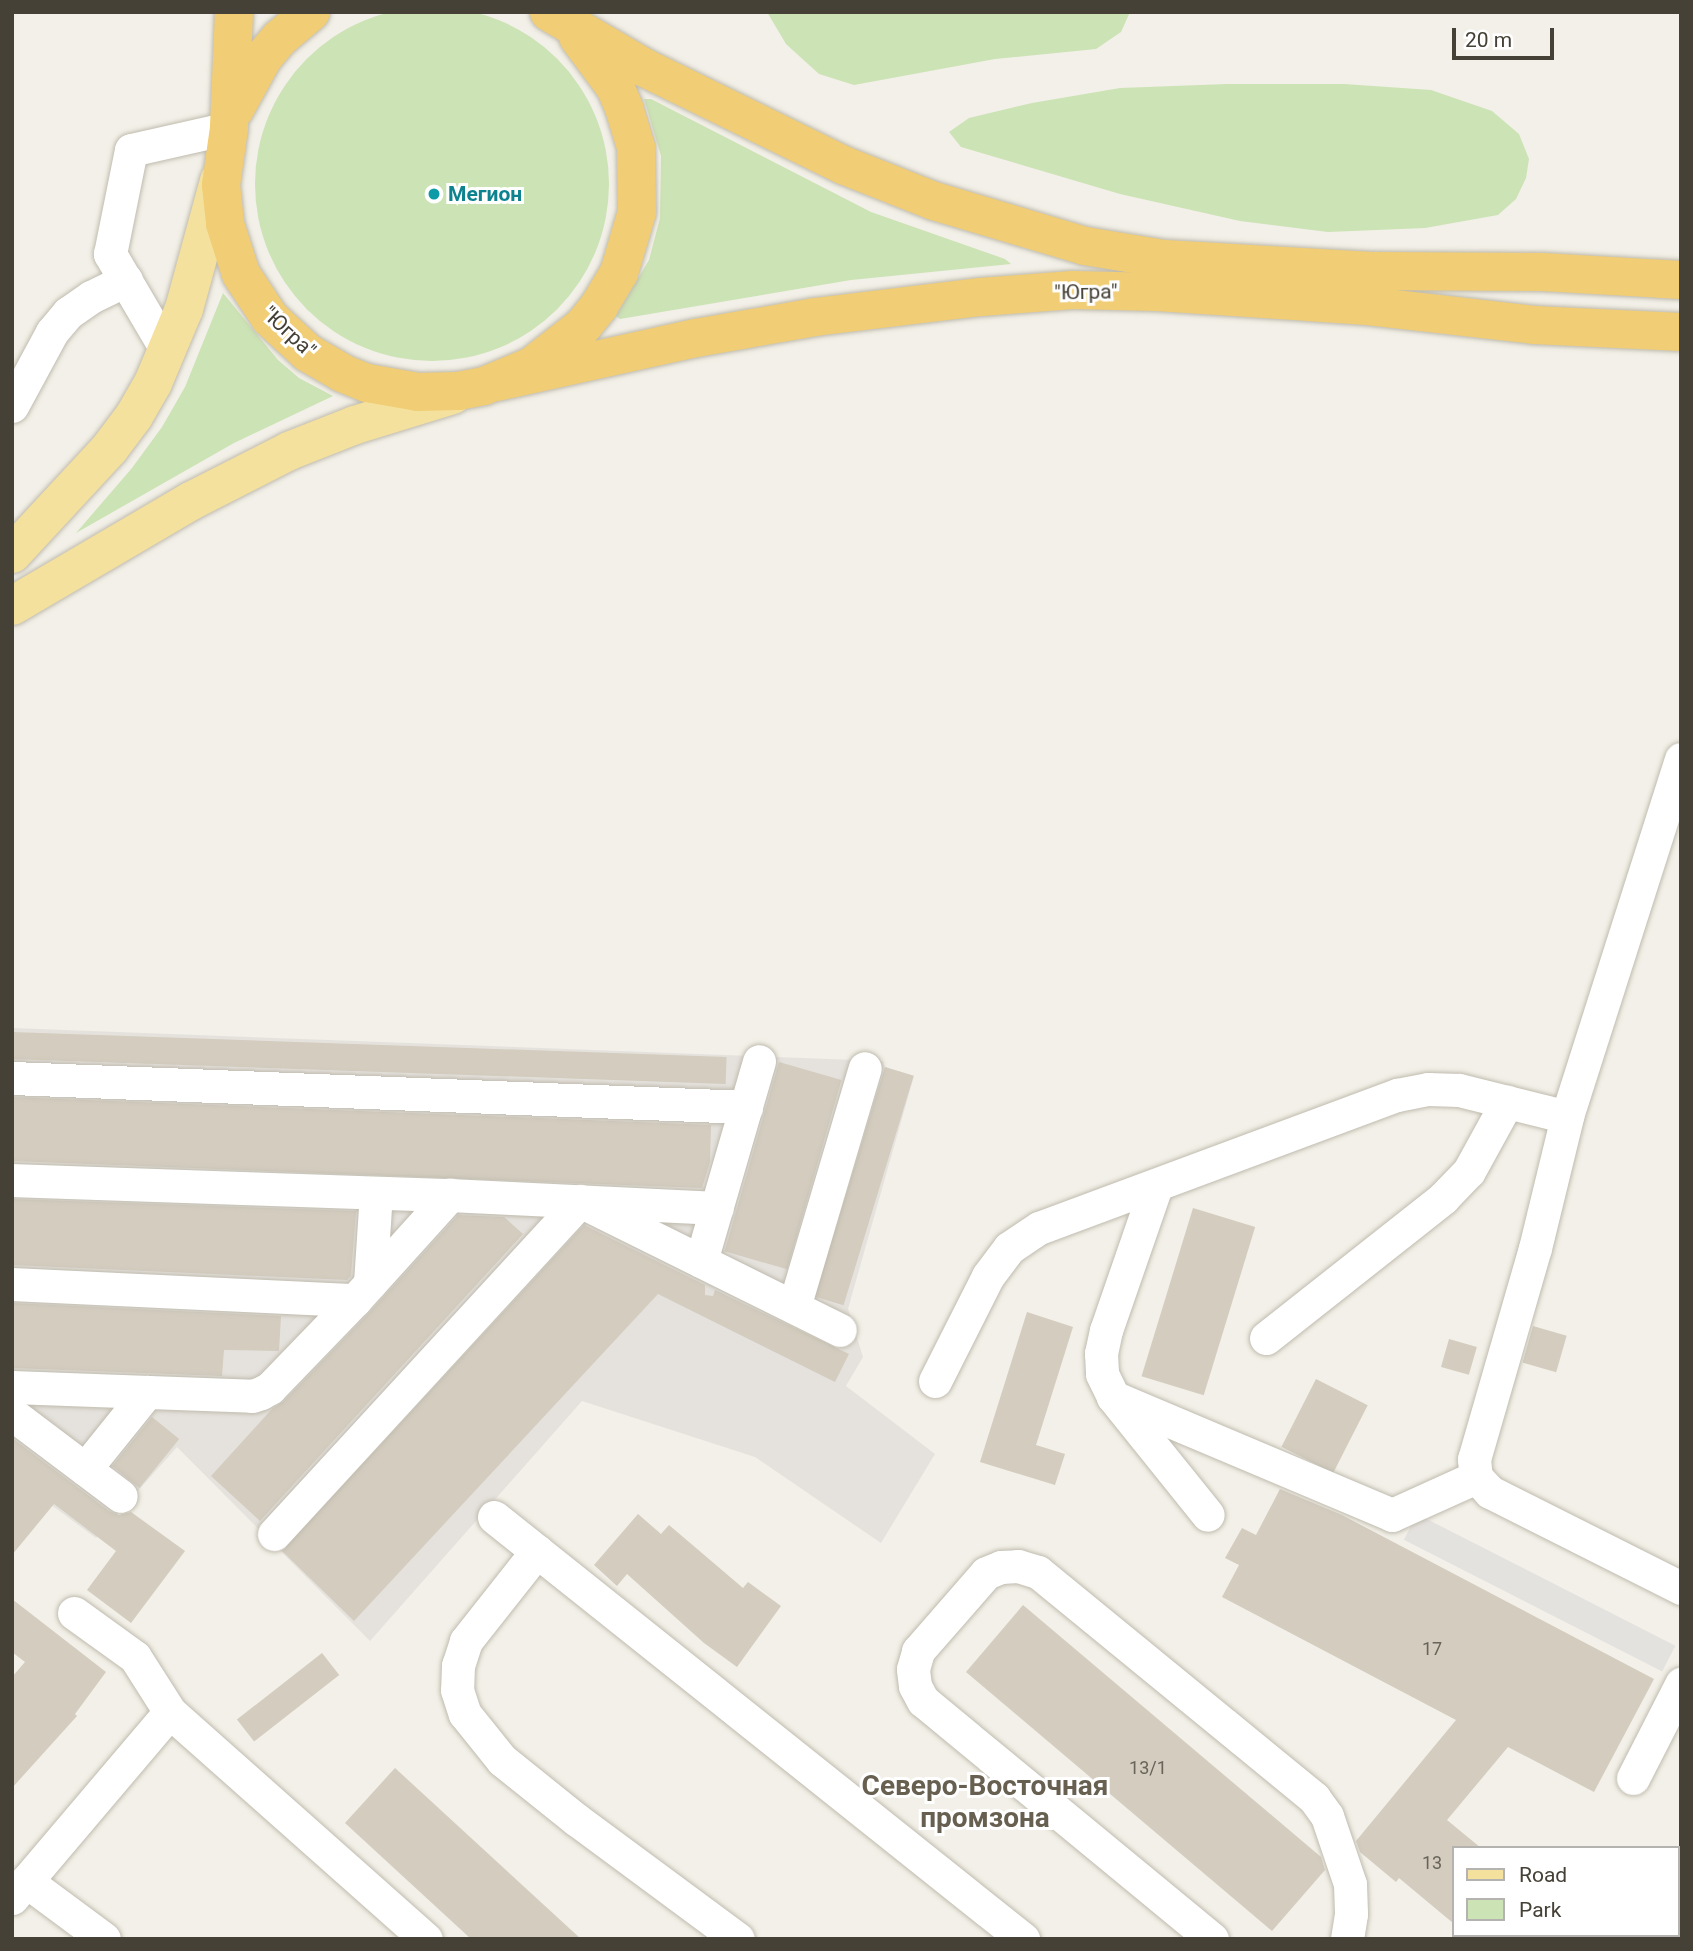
<!DOCTYPE html>
<html>
<head>
<meta charset="utf-8">
<style>
  body { margin:0 }
  #map { position:relative; width:1693px; height:1951px; overflow:hidden; background:#f2f0e8; font-family:Roboto,sans-serif }
  div>[style] { position:absolute }
  .industrial>* { inset:0; background:#e5e2dd }
  .green>* { inset:0; background:#cce3b5 }
  .round { border-radius:50% }
  .parking>* { inset:0; background:#e4e2df; transform-origin:0 0 }
  .building>* { inset:0; background:#d3ccbf; transform-origin:0 0 }
  .roads { filter:drop-shadow(0 0 2px #c0bbae) drop-shadow(0 0 2px #c0bbae) }
  .minor>* { height:33px; margin:-16.5px; padding:0 16.5px; transform-origin:16.5px; border-radius:16.5px; background:#fff }
  .major>* { height:38px; margin:-19px; padding:0 19px; transform-origin:19px; border-radius:19px; background:#f5e19e }
  .highway>* { height:38px; margin:-19px; padding:0 19px; transform-origin:19px; border-radius:19px; background:#f1ce75 }
  .dots>* { width:19px; height:19px; translate:-50% -50%; box-sizing:border-box; border:4px solid #fff; border-radius:50% }
  span { translate:-50% -50%; white-space:nowrap; text-align:center; line-height:1.15; -webkit-text-stroke:6px #fff; paint-order:stroke }
  .number-label { font-size:18px; color:#686459 }
  .number-label span { -webkit-text-stroke-width:0 }
  .culture-label { font-size:21px; color:#0d838f; font-weight:700 }
  .left { translate:0 -50%; text-align:left }
  .street-label { font-size:21px; color:#454137 }
  .district-label { font-size:28px; color:#675f50; font-weight:700 }
  .frame { position:absolute; inset:0; border:14px solid #454137; pointer-events:none }
  .legend { position:absolute; left:1452px; top:1846px; width:228px; height:91px; box-sizing:border-box; background:#fff; border:2px solid #b5b3af; margin:0; padding:9px 12px; list-style:none; font-size:21px; color:#454137 }
  .legend li { display:flex; align-items:center; gap:14px; height:35px }
  .legend b { width:35px; border:2px solid #b5b3af }
  .scale { position:absolute; left:1452px; top:28px; width:102px; height:32px; box-sizing:border-box; border:4px solid #454137; border-top:0; padding-left:9px; font-size:21px; line-height:24px; white-space:nowrap; color:#454137; -webkit-text-stroke:5px #fff; paint-order:stroke }
</style>
</head>
<body>
<div id="map">
  <div class="industrial">
    <i style="clip-path:polygon(12px 1028px,883px 1061px,885px 1067px,914px 1076px,848px 1309px,863px 1357px,846px 1386px,935px 1454px,881px 1543px,755px 1457px,582px 1401px,370px 1641px,177px 1447px,96px 1538px,12px 1476px)"></i>
  </div>
  <div class="green">
    <i class="round" style="left:255px;top:7px;width:354px;height:354px"></i>
    <i style="clip-path:polygon(767px 12px,1130px 12px,1121px 32px,1096px 49px,995px 59px,854px 85px,819px 74px,786px 44px)"></i>
    <i style="clip-path:polygon(1227px 84px,1344px 84px,1431px 90px,1492px 111px,1519px 134px,1529px 159px,1526px 178px,1516px 199px,1498px 215px,1425px 228px,1328px 232px,1240px 221px,1120px 194px,961px 147px,949px 132px,969px 118px,1032px 103px,1120px 88px)"></i>
    <i style="clip-path:polygon(644px 99px,651px 99px,871px 212px,1005px 259px,1011px 264px,851px 280px,620px 319px,616px 316px,649px 260px,660px 218px,661px 156px)"></i>
    <i style="clip-path:polygon(223px 293px,278px 360px,299px 378px,333px 396px,234px 443px,76px 533px,132px 468px,162px 427px,185px 387px)"></i>
  </div>
  <div class="parking">
    <i style="left:1417px;top:1514px;width:290px;height:29px;rotate:27deg"></i>
  </div>
  <div class="building">
    <i style="left:12px;top:1032px;width:715px;height:27px;rotate:2deg"></i>
    <i style="left:779px;top:1062px;width:65px;height:197px;rotate:16deg"></i>
    <i style="left:885px;top:1067px;width:30px;height:240px;rotate:17deg"></i>
    <i style="clip-path:polygon(12px 1097px,711px 1125px,710px 1162px,702px 1188px,12px 1161px)"></i>
    <i style="clip-path:polygon(12px 1199px,356px 1211px,351px 1276px,347px 1280px,12px 1265px)"></i>
    <i style="left:1193px;top:1208px;width:65px;height:176px;rotate:17deg"></i>
    <i style="clip-path:polygon(458px 1215px,504px 1217px,523px 1234px,260px 1521px,211px 1476px,272px 1409px,284px 1401px,369px 1313px)"></i>
    <i style="clip-path:polygon(584px 1225px,705px 1285px,705px 1295px,713px 1296px,715px 1290px,849px 1354px,835px 1382px,658px 1294px,354px 1621px,282px 1551px)"></i>
    <i style="clip-path:polygon(12px 1303px,281px 1316px,279px 1351px,224px 1350px,222px 1376px,12px 1368px)"></i>
    <i style="clip-path:polygon(1027px 1312px,1073px 1327px,1036px 1445px,1065px 1454px,1055px 1485px,980px 1462px)"></i>
    <i style="left:1533px;top:1326px;width:35px;height:38px;rotate:16deg"></i>
    <i style="left:1449px;top:1339px;width:29px;height:29px;rotate:16deg"></i>
    <i style="left:1316px;top:1379px;width:58px;height:76px;rotate:27deg"></i>
    <i style="left:152px;top:1417px;width:35px;height:63px;rotate:39deg"></i>
    <i style="clip-path:polygon(12px 1438px,109px 1511px,119px 1515px,131px 1512px,185px 1551px,131px 1623px,87px 1590px,116px 1551px,54px 1504px,12px 1555px)"></i>
    <i style="clip-path:polygon(1280px 1489px,1342px 1515px,1654px 1679px,1594px 1792px,1508px 1747px,1447px 1820px,1481px 1848px,1453px 1848px,1453px 1923px,1399px 1878px,1396px 1882px,1360px 1852px,1356px 1841px,1456px 1720px,1222px 1597px,1239px 1565px,1225px 1558px,1242px 1528px,1256px 1535px)"></i>
    <i style="clip-path:polygon(638px 1514px,661px 1534px,669px 1525px,743px 1588px,748px 1582px,781px 1606px,737px 1667px,704px 1643px,627px 1574px,617px 1586px,594px 1565px)"></i>
    <i style="clip-path:polygon(12px 1599px,106px 1672px,75px 1714px,77px 1716px,12px 1788px,12px 1677px,25px 1662px,12px 1652px)"></i>
    <i style="clip-path:polygon(1023px 1605px,1321px 1857px,1325px 1870px,1272px 1931px,966px 1672px)"></i>
    <i style="left:322px;top:1653px;width:28px;height:108px;rotate:52deg"></i>
    <i style="clip-path:polygon(395px 1768px,581px 1939px,471px 1939px,345px 1823px)"></i>
  </div>
  <div class="roads">
    <div class="minor">
      <i style="left:167px;top:351px;width:113px;rotate:-120.4deg"></i>
      <i style="left:110px;top:254px;width:106px;rotate:-78.6deg"></i>
      <i style="left:131px;top:150px;width:100px;rotate:-12.7deg"></i>
      <i style="left:12px;top:406px;width:84px;rotate:-61.6deg"></i>
      <i style="left:52px;top:332px;width:25px;rotate:-50deg"></i>
      <i style="left:68px;top:313px;width:28px;rotate:-35deg"></i>
      <i style="left:91px;top:297px;width:39px;rotate:-26deg"></i>
      <i style="left:1681px;top:759px;width:376px;rotate:107.7deg"></i>
      <i style="left:1567px;top:1117px;width:135px;rotate:103.7deg"></i>
      <i style="left:1535px;top:1248px;width:220px;rotate:106.1deg"></i>
      <i style="left:1474px;top:1459px;width:18px;rotate:84deg"></i>
      <i style="left:1476px;top:1477px;width:21px;rotate:47deg"></i>
      <i style="left:1490px;top:1492px;width:214px;rotate:26.7deg"></i>
      <i style="left:12px;top:1078px;width:735px;rotate:2.26deg"></i>
      <i style="left:12px;top:1180px;width:438px;rotate:2deg"></i>
      <i style="left:1156px;top:1186px;width:152px;rotate:109.1deg"></i>
      <i style="left:1106px;top:1330px;width:24px;rotate:102deg"></i>
      <i style="left:1101px;top:1353px;width:21px;rotate:87deg"></i>
      <i style="left:1102px;top:1374px;width:25px;rotate:64deg"></i>
      <i style="left:1113px;top:1397px;width:151px;rotate:51.2deg"></i>
      <i style="left:701px;top:1261px;width:208px;rotate:-73.8deg"></i>
      <i style="left:370px;top:1283px;width:90px;rotate:-86.2deg"></i>
      <i style="left:12px;top:1284px;width:343px;rotate:2.7deg"></i>
      <i style="left:794px;top:1307px;width:249px;rotate:-73.5deg"></i>
      <i style="left:1266px;top:1338px;width:226px;rotate:-38.3deg"></i>
      <i style="left:1443px;top:1198px;width:37px;rotate:-46deg"></i>
      <i style="left:1469px;top:1171px;width:79px;rotate:-61.2deg"></i>
      <i style="left:935px;top:1381px;width:118px;rotate:-63.2deg"></i>
      <i style="left:988px;top:1276px;width:35px;rotate:-53deg"></i>
      <i style="left:1009px;top:1248px;width:36px;rotate:-34deg"></i>
      <i style="left:1039px;top:1228px;width:382px;rotate:-20.4deg"></i>
      <i style="left:1397px;top:1095px;width:32px;rotate:-11deg"></i>
      <i style="left:1428px;top:1089px;width:31px;rotate:2deg"></i>
      <i style="left:1459px;top:1090px;width:111px;rotate:14deg"></i>
      <i style="left:12px;top:1387px;width:240px;rotate:2.1deg"></i>
      <i style="left:252px;top:1396px;width:9px;rotate:-18deg"></i>
      <i style="left:261px;top:1393px;width:10px;rotate:-29deg"></i>
      <i style="left:270px;top:1388px;width:122px;rotate:-46deg"></i>
      <i style="left:355px;top:1300px;width:142px;rotate:-47.9deg"></i>
      <i style="left:450px;top:1195px;width:267px;rotate:2.8deg"></i>
      <i style="left:1113px;top:1397px;width:303px;rotate:22.9deg"></i>
      <i style="left:1392px;top:1515px;width:92px;rotate:-24.3deg"></i>
      <i style="left:12px;top:1414px;width:136px;rotate:37deg"></i>
      <i style="left:85px;top:1469px;width:99px;rotate:-51.2deg"></i>
      <i style="left:494px;top:1517px;width:677px;rotate:38.58deg"></i>
      <i style="left:274px;top:1534px;width:452px;rotate:-47.4deg"></i>
      <i style="left:580px;top:1201px;width:290px;rotate:26.4deg"></i>
      <i style="left:537px;top:1551px;width:115px;rotate:128.3deg"></i>
      <i style="left:466px;top:1641px;width:25px;rotate:108deg"></i>
      <i style="left:458px;top:1665px;width:25px;rotate:92deg"></i>
      <i style="left:457px;top:1690px;width:25px;rotate:72deg"></i>
      <i style="left:465px;top:1714px;width:59px;rotate:51.2deg"></i>
      <i style="left:502px;top:1760px;width:96px;rotate:38.7deg"></i>
      <i style="left:577px;top:1820px;width:200px;rotate:36.5deg"></i>
      <i style="left:74px;top:1613px;width:75px;rotate:35.8deg"></i>
      <i style="left:135px;top:1657px;width:65px;rotate:57.5deg"></i>
      <i style="left:170px;top:1712px;width:342px;rotate:41.6deg"></i>
      <i style="left:1633px;top:1778px;width:106px;rotate:-62.9deg"></i>
      <i style="left:26px;top:1881px;width:97px;rotate:36.6deg"></i>
      <i style="left:12px;top:1898px;width:244px;rotate:-49.7deg"></i>
      <i style="left:1212px;top:1939px;width:374px;rotate:-140.5deg"></i>
      <i style="left:923px;top:1701px;width:17px;rotate:-118deg"></i>
      <i style="left:915px;top:1686px;width:17px;rotate:-97deg"></i>
      <i style="left:913px;top:1669px;width:19px;rotate:-74deg"></i>
      <i style="left:918px;top:1651px;width:103px;rotate:-48.9deg"></i>
      <i style="left:986px;top:1573px;width:16px;rotate:-22deg"></i>
      <i style="left:1001px;top:1567px;width:17px;rotate:-3deg"></i>
      <i style="left:1018px;top:1566px;width:21px;rotate:17deg"></i>
      <i style="left:1038px;top:1572px;width:357px;rotate:39.3deg"></i>
      <i style="left:1314px;top:1798px;width:22px;rotate:54deg"></i>
      <i style="left:1327px;top:1816px;width:72px;rotate:71.3deg"></i>
      <i style="left:1350px;top:1884px;width:30px;rotate:88deg"></i>
      <i style="left:1351px;top:1914px;width:25px;rotate:99deg"></i>
    </div>
    <div class="major">
      <i style="left:12px;top:554px;width:144px;rotate:-47.2deg"></i>
      <i style="left:110px;top:448px;width:40px;rotate:-53deg"></i>
      <i style="left:134px;top:416px;width:38px;rotate:-60deg"></i>
      <i style="left:153px;top:383px;width:80px;rotate:-67.3deg"></i>
      <i style="left:184px;top:309px;width:133px;rotate:-74.7deg"></i>
      <i style="left:12px;top:606px;width:208px;rotate:-30.4deg"></i>
      <i style="left:191px;top:501px;width:110px;rotate:-27deg"></i>
      <i style="left:289px;top:451px;width:71px;rotate:-21.5deg"></i>
      <i style="left:355px;top:425px;width:102px;rotate:-17deg"></i>
    </div>
    <div class="highway">
      <i style="left:234px;top:12px;width:116px;rotate:92.5deg"></i>
      <i style="left:229px;top:128px;width:58px;rotate:98deg"></i>
      <i style="left:221px;top:185px;width:39px;rotate:84deg"></i>
      <i style="left:225px;top:224px;width:52px;rotate:72.3deg"></i>
      <i style="left:241px;top:274px;width:53px;rotate:56.6deg"></i>
      <i style="left:270px;top:318px;width:52px;rotate:42.6deg"></i>
      <i style="left:308px;top:353px;width:39px;rotate:30deg"></i>
      <i style="left:342px;top:373px;width:27px;rotate:22deg"></i>
      <i style="left:367px;top:383px;width:52px;rotate:10deg"></i>
      <i style="left:418px;top:392px;width:40px;rotate:-1.4deg"></i>
      <i style="left:458px;top:391px;width:26px;rotate:-11deg"></i>
      <i style="left:484px;top:386px;width:52px;rotate:-22.6deg"></i>
      <i style="left:532px;top:366px;width:65px;rotate:-38.1deg"></i>
      <i style="left:583px;top:326px;width:26px;rotate:-51deg"></i>
      <i style="left:599px;top:306px;width:39px;rotate:-59deg"></i>
      <i style="left:619px;top:273px;width:64px;rotate:-73.6deg"></i>
      <i style="left:637px;top:212px;width:65px;rotate:-90.9deg"></i>
      <i style="left:636px;top:147px;width:39px;rotate:-107deg"></i>
      <i style="left:625px;top:110px;width:25px;rotate:-113deg"></i>
      <i style="left:615px;top:87px;width:62px;rotate:-126.5deg"></i>
      <i style="left:549px;top:12px;width:111px;rotate:30.3deg"></i>
      <i style="left:645px;top:68px;width:220px;rotate:26.1deg"></i>
      <i style="left:843px;top:165px;width:98px;rotate:21.6deg"></i>
      <i style="left:934px;top:201px;width:158px;rotate:16.6deg"></i>
      <i style="left:1085px;top:246px;width:80px;rotate:9.3deg"></i>
      <i style="left:1164px;top:259px;width:208px;rotate:3.3deg"></i>
      <i style="left:1372px;top:271px;width:170px;rotate:0.3deg"></i>
      <i style="left:1542px;top:272px;width:139px;rotate:3.3deg"></i>
      <i style="left:235px;top:109px;width:58px;rotate:-61.2deg"></i>
      <i style="left:263px;top:58px;width:26px;rotate:-50deg"></i>
      <i style="left:280px;top:38px;width:40px;rotate:-40deg"></i>
      <i style="left:497px;top:382px;width:204px;rotate:-12.5deg"></i>
      <i style="left:696px;top:338px;width:121px;rotate:-10deg"></i>
      <i style="left:815px;top:317px;width:167px;rotate:-6.9deg"></i>
      <i style="left:981px;top:297px;width:92px;rotate:-4.4deg"></i>
      <i style="left:1073px;top:290px;width:84px;rotate:1.4deg"></i>
      <i style="left:1157px;top:292px;width:211px;rotate:3.8deg"></i>
      <i style="left:1368px;top:306px;width:167px;rotate:6.5deg"></i>
      <i style="left:1534px;top:325px;width:147px;rotate:2.7deg"></i>
    </div>
  </div>
  <div class="dots">
    <i style="left:434px;top:194px;background:#0f9aa8"></i>
  </div>
  <div class="number-label">
    <span style="left:1432px;top:1649px">17</span>
    <span style="left:1148px;top:1768px">13/1</span>
    <span style="left:1432px;top:1863px">13</span>
  </div>
  <div class="culture-label">
    <span class="left" style="left:448px;top:194px">Мегион</span>
  </div>
  <div class="street-label">
    <span style="left:1086px;top:292px;rotate:-1deg">"Югра"</span>
    <span style="left:289px;top:332px;rotate:43deg">"Югра"</span>
  </div>
  <div class="district-label">
    <span style="left:985px;top:1802px">Северо-Восточная<br>промзона</span>
  </div>
  <div class="frame"></div>
  <ul class="legend">
  <li><b style="height:9px;background:#f5e19e"></b>Road</li>
  <li><b style="height:19px;background:#cce3b5"></b>Park</li>
  </ul>
  <div class="scale">20 m</div>
</div>
</body>
</html>
